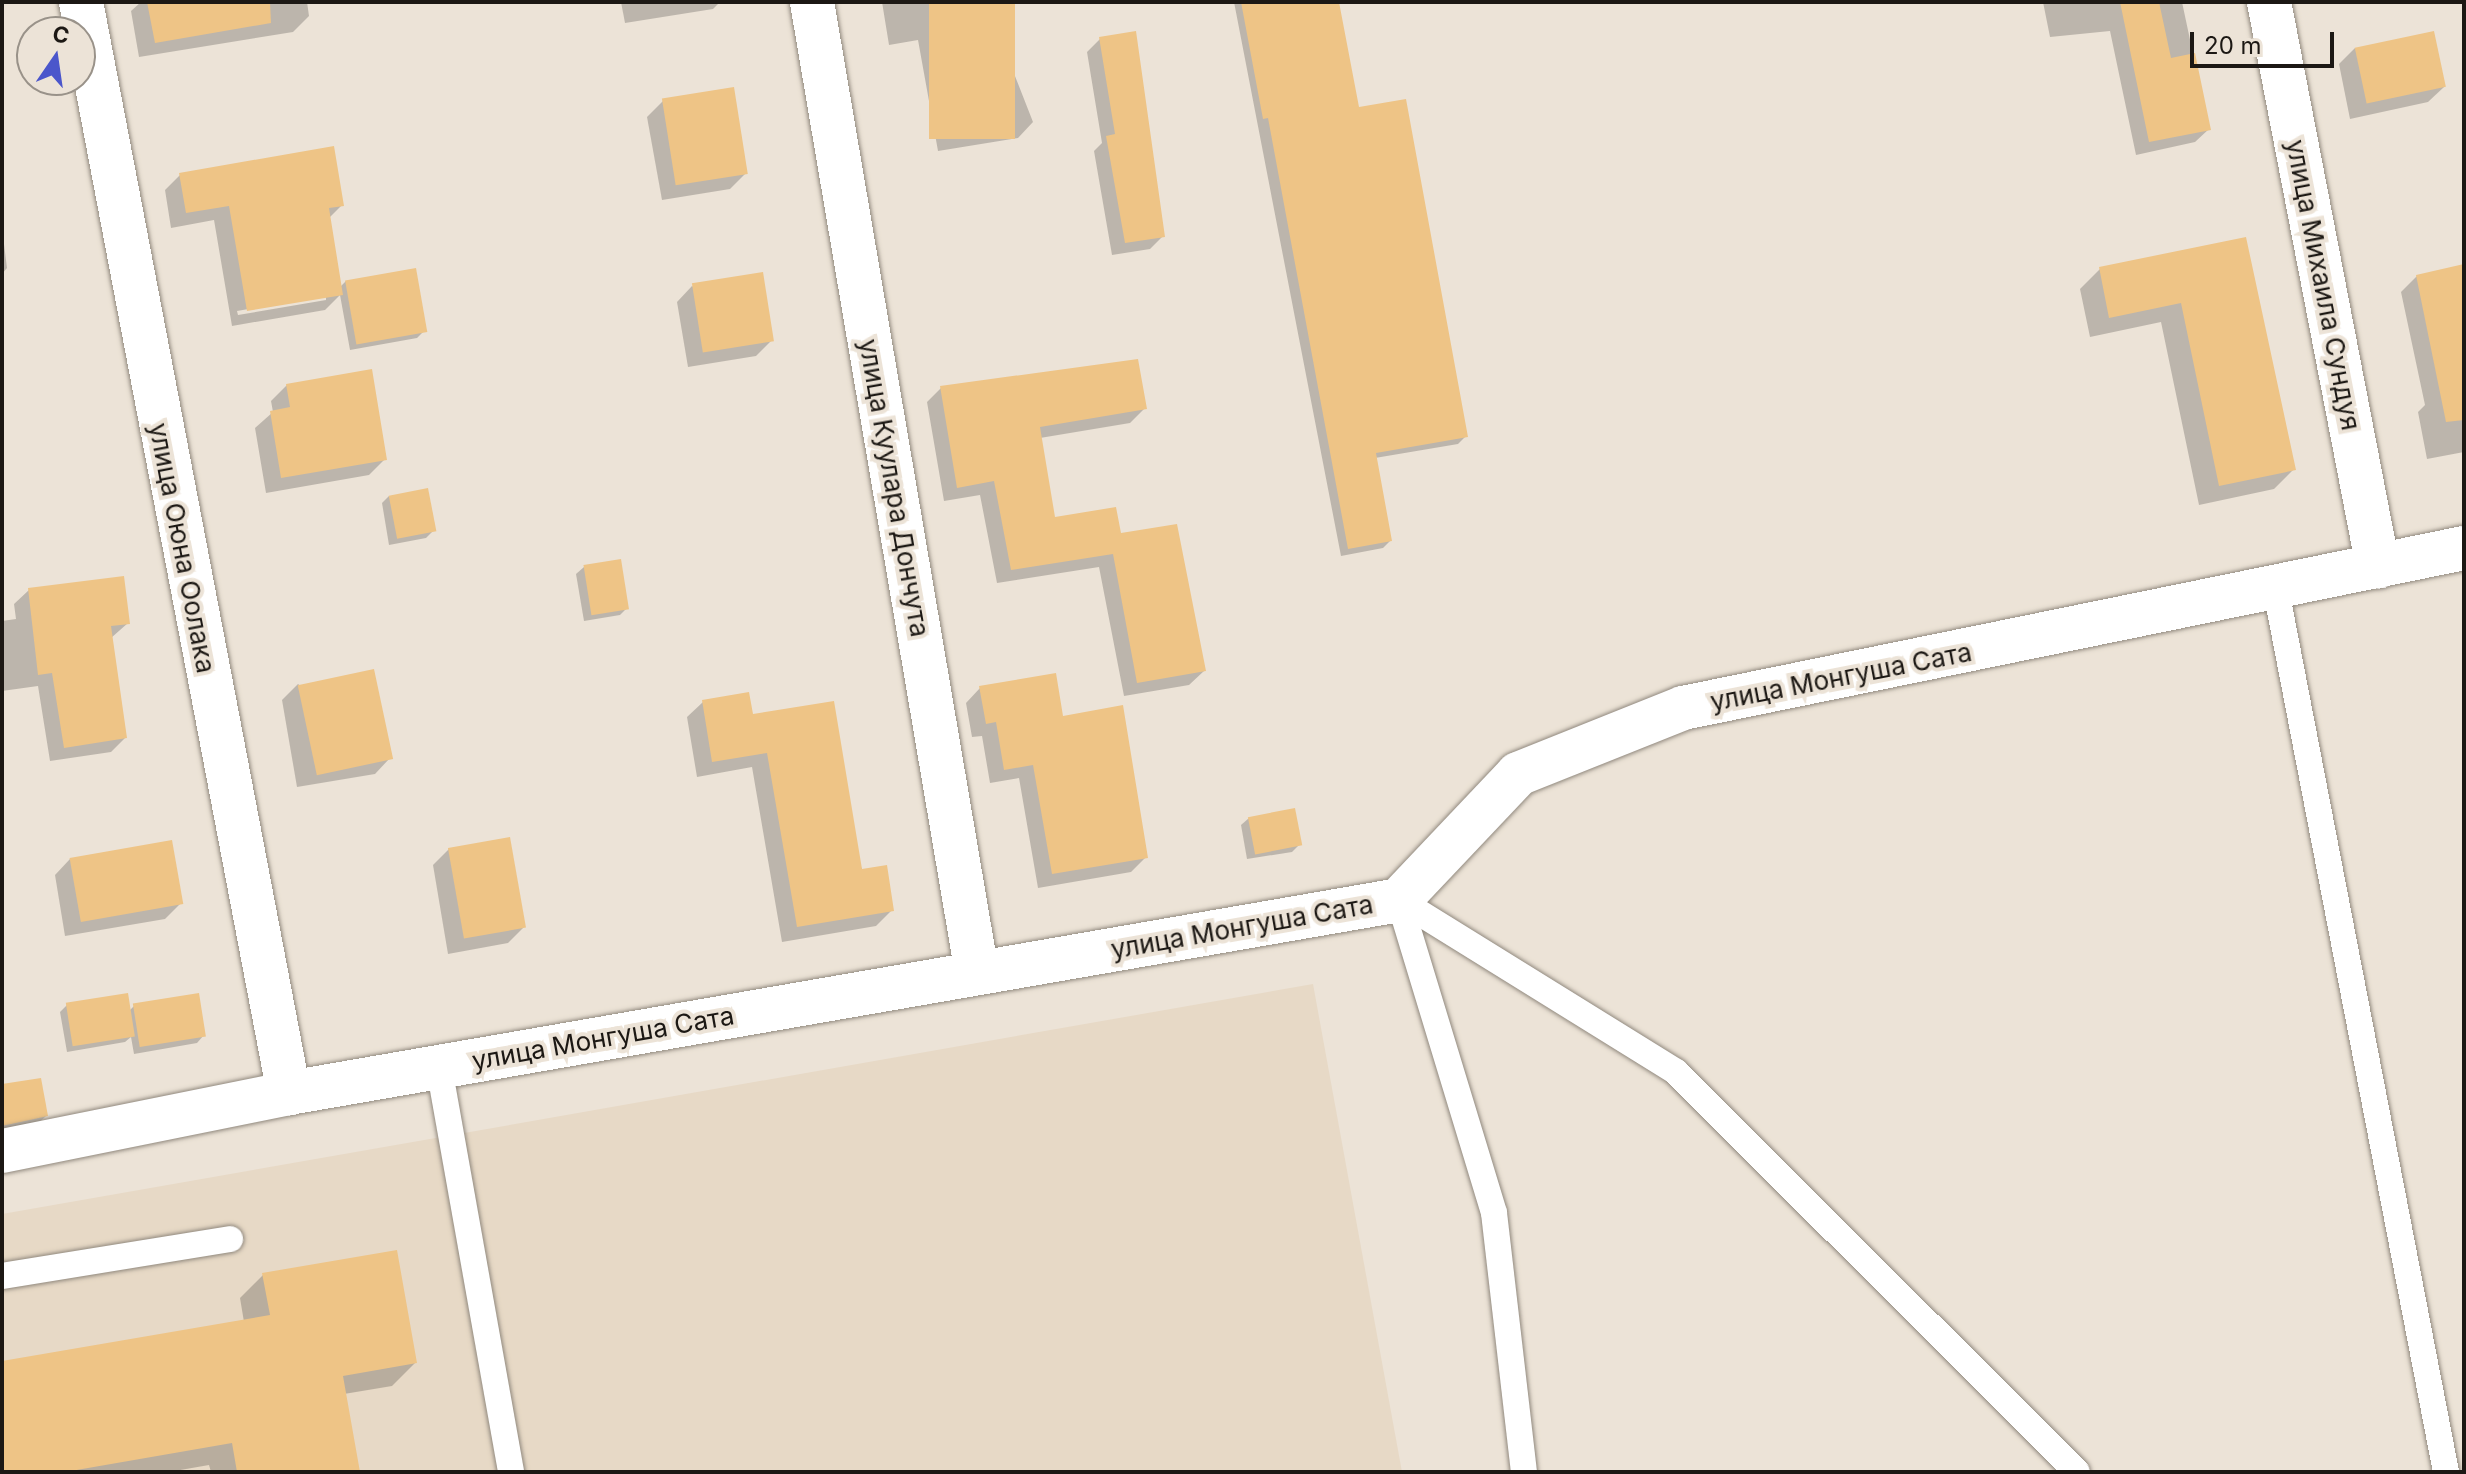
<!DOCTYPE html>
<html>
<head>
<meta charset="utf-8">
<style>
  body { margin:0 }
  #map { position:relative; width:2466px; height:1474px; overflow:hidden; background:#ece3d7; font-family:Inter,sans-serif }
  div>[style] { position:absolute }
  .built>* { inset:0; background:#e7d9c6 }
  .shadow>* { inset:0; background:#0003 }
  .building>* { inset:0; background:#eec486; transform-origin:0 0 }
  .roads { filter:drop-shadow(0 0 2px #91897e) drop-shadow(0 0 2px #91897e) }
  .lane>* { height:26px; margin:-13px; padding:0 13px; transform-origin:13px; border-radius:13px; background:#fff }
  .street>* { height:44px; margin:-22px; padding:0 22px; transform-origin:22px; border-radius:22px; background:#fff }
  span { translate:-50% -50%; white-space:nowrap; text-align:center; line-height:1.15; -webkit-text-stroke:8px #ece3d7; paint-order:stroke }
  .street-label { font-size:26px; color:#1c1814 }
  .frame { position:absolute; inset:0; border:4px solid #1c1814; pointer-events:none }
  .north { position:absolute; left:16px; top:16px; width:80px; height:80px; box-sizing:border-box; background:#ece3d7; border:2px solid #999289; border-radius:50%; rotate:13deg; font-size:22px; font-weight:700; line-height:32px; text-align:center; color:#1c1814 }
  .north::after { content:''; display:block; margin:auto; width:28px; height:36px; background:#4b56cb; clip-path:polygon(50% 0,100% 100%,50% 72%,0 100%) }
  .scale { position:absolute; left:2190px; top:32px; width:144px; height:36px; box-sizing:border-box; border:4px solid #1c1814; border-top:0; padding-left:10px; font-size:24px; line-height:28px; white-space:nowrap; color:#1c1814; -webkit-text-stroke:6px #ece3d7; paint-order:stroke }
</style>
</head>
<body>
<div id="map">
  <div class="built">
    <i style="clip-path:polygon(1313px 984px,1402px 1472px,2px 1472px,2px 1214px)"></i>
  </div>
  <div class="shadow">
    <i style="clip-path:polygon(141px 2px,307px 2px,309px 16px,293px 32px,139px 57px,131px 11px)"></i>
    <i style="clip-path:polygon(621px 2px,720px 2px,713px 9px,625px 23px)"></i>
    <i style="clip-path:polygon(882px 2px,986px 2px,1033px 122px,1018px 138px,938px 151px,918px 40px,889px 45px)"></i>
    <i style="clip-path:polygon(1234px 2px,1337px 2px,1358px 110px,1466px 436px,1458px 444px,1375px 458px,1390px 541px,1383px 548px,1341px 556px)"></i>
    <i style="clip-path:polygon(2043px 2px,2182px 2px,2209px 129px,2195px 142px,2136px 155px,2110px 31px,2050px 37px)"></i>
    <i style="clip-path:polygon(1100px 39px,1163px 236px,1150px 249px,1112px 255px,1094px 151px,1102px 143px,1087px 52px)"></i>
    <i style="clip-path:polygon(2355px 48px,2444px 87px,2428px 102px,2350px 119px,2339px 64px)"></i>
    <i style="clip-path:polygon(663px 101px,746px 173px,730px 189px,662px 200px,647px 117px)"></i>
    <i style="clip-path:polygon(evenodd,180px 175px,342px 205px,329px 218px,340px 287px,346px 281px,424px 331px,417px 338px,350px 350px,340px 295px,325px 310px,232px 326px,214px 220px,171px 228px,165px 190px,180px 175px,326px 296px,326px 300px,238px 315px,237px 311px,326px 296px)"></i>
    <i style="clip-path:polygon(2px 228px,7px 268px,2px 274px)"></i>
    <i style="clip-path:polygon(2245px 239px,2294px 469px,2274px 489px,2199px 505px,2161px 322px,2090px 337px,2080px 289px,2100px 269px)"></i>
    <i style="clip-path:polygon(2464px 266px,2464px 452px,2427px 459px,2418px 412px,2425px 405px,2401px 292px,2417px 276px)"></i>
    <i style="clip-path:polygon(692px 286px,772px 340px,756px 356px,688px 367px,677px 302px)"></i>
    <i style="clip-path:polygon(287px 385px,385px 459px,369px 475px,266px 493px,255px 428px,273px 412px,271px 401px)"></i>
    <i style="clip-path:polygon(941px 388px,1144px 409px,1130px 423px,1040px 438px,1053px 519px,1119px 536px,1204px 671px,1189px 685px,1124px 696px,1099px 567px,997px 583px,980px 495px,944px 501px,927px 402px)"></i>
    <i style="clip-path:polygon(389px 496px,434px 530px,426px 538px,389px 545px,382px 503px)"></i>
    <i style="clip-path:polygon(584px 567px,627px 608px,620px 615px,584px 621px,576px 574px)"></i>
    <i style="clip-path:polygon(29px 590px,128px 623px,111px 638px,125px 738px,111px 752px,50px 761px,38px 686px,2px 691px,2px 621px,16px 619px,14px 604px)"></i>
    <i style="clip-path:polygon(298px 684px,390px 758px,375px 774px,297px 787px,282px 700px)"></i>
    <i style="clip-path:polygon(980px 688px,1061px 718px,1146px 857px,1131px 872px,1038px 888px,1019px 778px,990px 783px,982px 736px,972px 737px,966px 703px)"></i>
    <i style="clip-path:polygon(703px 702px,751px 716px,892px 910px,876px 926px,782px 942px,752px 767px,697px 777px,687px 717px)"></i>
    <i style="clip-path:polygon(1249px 818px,1300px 844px,1292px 852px,1247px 859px,1241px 825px)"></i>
    <i style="clip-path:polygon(449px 849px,524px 927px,508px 943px,448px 954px,433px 865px)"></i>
    <i style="clip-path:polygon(70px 859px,181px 903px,165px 919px,65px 936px,55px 875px)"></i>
    <i style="clip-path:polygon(67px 1005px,129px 1011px,134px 1006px,204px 1035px,197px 1043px,134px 1054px,131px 1037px,125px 1042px,67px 1052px,60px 1012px)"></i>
    <i style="clip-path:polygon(2px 1086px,46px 1116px,30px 1131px,2px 1138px)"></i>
    <i style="clip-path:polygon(263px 1275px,415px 1363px,392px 1386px,344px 1394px,358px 1472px,211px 1472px,209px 1465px,169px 1472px,2px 1472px,2px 1363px,244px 1322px,240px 1298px)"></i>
  </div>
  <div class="building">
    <i style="clip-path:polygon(147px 2px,270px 2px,271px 23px,155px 43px)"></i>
    <i style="left:929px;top:2px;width:86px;height:137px"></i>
    <i style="clip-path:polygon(1241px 2px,1339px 2px,1359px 107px,1406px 99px,1468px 437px,1376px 453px,1392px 541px,1348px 549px,1268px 118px,1263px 119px)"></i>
    <i style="clip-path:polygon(2120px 2px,2159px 2px,2171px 58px,2195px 53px,2211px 130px,2149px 142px)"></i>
    <i style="clip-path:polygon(1136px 31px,1165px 237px,1125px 243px,1106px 136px,1115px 134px,1099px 37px)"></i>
    <i style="left:2434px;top:31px;width:57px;height:81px;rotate:78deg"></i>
    <i style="left:734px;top:87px;width:88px;height:73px;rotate:81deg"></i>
    <i style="clip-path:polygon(334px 146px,344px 206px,329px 208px,343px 295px,247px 311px,229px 206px,186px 213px,179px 173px)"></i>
    <i style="clip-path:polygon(2246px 237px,2296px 470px,2219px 486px,2181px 303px,2109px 318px,2099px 267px)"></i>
    <i style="clip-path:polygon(2464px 264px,2464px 420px,2446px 422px,2416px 275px)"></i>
    <i style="left:416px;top:268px;width:65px;height:72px;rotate:80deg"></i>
    <i style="left:763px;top:272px;width:70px;height:72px;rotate:81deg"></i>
    <i style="clip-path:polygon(1138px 359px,1147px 409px,1040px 427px,1055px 517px,1116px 507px,1121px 533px,1177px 524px,1206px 671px,1137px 683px,1113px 554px,1011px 570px,994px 481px,957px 488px,940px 386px)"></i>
    <i style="clip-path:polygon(372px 369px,387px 460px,281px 478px,270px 411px,290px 407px,286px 384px)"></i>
    <i style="left:428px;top:488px;width:44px;height:40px;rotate:79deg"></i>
    <i style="left:621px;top:559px;width:51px;height:38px;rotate:81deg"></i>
    <i style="clip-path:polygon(124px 576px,130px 624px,111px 626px,127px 738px,64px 748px,52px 673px,38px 675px,28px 588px)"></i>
    <i style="left:374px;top:669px;width:92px;height:78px;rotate:78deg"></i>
    <i style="clip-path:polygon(1056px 673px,1063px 716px,1123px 705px,1148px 858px,1052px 874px,1033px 765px,1004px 770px,996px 722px,986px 724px,979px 686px)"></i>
    <i style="clip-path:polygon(749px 692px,753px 714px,834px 701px,862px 869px,887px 865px,894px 911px,797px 927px,767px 753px,712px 762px,702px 700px)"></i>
    <i style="left:1295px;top:808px;width:38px;height:48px;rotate:79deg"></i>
    <i style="left:510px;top:837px;width:92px;height:63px;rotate:80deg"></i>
    <i style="left:172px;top:840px;width:65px;height:104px;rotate:80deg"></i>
    <i style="left:128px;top:993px;width:44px;height:63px;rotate:81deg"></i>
    <i style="left:199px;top:993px;width:44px;height:67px;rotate:81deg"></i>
    <i style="clip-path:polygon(41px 1078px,48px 1116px,2px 1126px,2px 1084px)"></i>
    <i style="clip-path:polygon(397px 1250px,417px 1363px,343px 1376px,360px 1472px,237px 1472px,232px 1443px,65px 1472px,2px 1472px,2px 1361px,270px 1315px,262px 1273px)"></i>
  </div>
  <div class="roads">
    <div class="lane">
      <i style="left:2276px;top:590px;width:898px;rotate:79.09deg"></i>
      <i style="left:1399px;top:900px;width:326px;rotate:31.8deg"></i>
      <i style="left:1676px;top:1072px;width:566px;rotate:44.93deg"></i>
      <i style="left:1399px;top:900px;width:327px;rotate:73.1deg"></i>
      <i style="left:1494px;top:1213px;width:261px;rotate:83.4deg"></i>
      <i style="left:439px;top:1067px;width:411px;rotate:79.9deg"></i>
      <i style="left:2px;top:1276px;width:231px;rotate:-9.2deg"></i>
    </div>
    <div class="street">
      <i style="left:81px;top:2px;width:1111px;rotate:79.21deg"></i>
      <i style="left:812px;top:2px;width:985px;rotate:80.36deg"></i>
      <i style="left:2269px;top:2px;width:575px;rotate:79.08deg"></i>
      <i style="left:2px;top:1151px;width:293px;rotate:-11.4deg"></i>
      <i style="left:289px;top:1093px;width:1127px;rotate:-9.86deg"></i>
      <i style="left:1399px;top:900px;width:173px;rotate:-46.6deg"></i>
      <i style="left:1518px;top:774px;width:178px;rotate:-21.8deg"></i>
      <i style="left:1683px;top:708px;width:797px;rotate:-11.58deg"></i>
    </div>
  </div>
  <div class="street-label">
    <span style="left:2323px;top:285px;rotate:79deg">улица Михаила Сундуя</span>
    <span style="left:894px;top:488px;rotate:80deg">улица Куулара Дончута</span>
    <span style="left:182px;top:548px;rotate:79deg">улица Оюна Оолака</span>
    <span style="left:1841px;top:677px;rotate:-11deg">улица Монгуша Сата</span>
    <span style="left:1242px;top:927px;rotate:-10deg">улица Монгуша Сата</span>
    <span style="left:603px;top:1038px;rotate:-10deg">улица Монгуша Сата</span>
  </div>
  <div class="frame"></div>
  <div class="north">С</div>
  <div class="scale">20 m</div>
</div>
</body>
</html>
